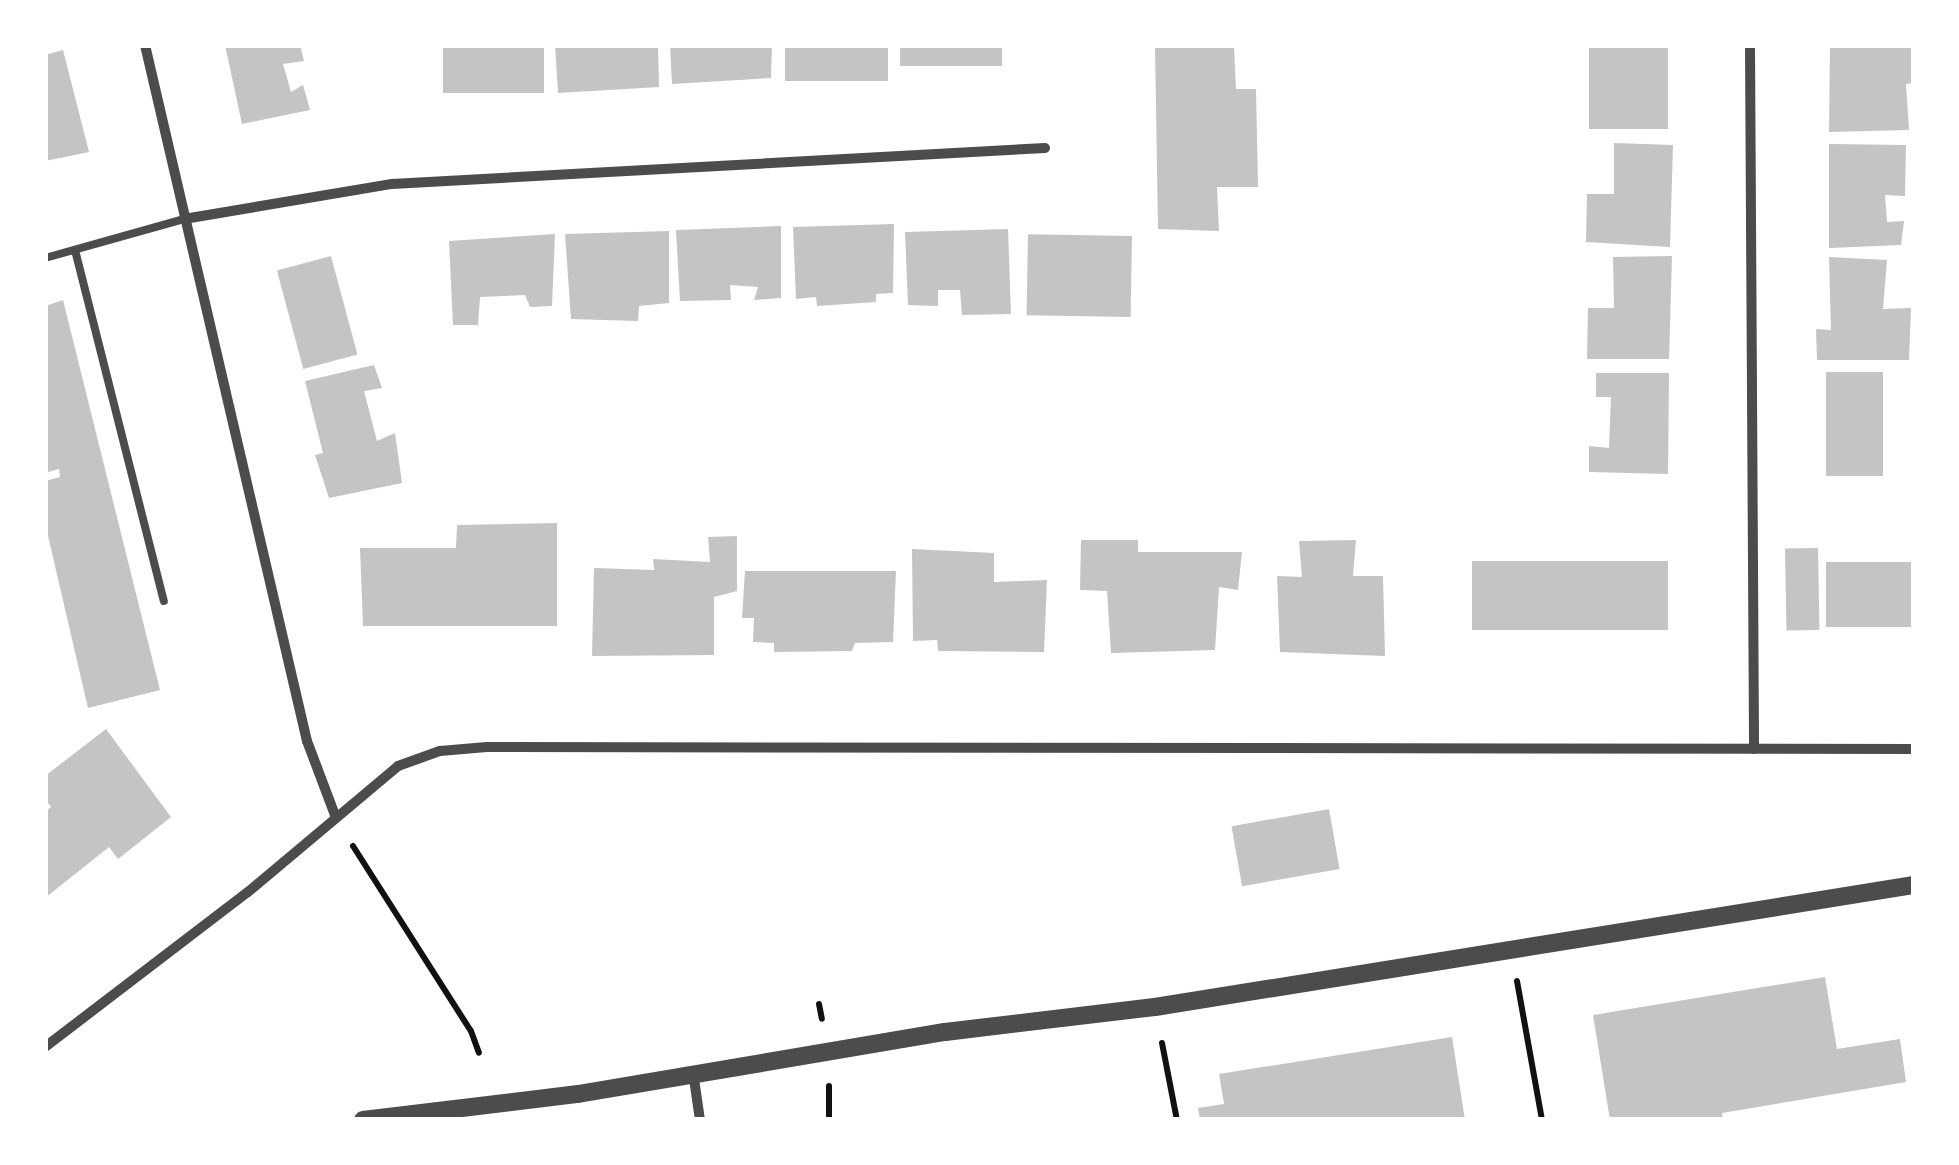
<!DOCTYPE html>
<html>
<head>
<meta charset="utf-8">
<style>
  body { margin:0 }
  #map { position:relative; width:1959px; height:1165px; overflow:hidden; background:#fff; font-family:Quicksand,sans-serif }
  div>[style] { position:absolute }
  .building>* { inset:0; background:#c4c4c4; transform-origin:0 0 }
  .path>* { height:6px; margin:-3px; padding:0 3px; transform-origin:3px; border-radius:3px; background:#111 }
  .service>* { height:8px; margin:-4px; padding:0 4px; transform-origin:4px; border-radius:4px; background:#4c4c4c }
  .minor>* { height:10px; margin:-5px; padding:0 5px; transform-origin:5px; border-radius:5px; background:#4c4c4c }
  .tertiary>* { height:18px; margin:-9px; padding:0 9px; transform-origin:9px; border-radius:9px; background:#4c4c4c }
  span { translate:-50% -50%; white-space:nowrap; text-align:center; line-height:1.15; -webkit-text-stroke:10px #fff; paint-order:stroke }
  .frame { position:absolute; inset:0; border:48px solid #fff; pointer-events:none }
</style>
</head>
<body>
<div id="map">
  <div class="building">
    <i style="clip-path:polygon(225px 45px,300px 45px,304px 61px,283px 64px,291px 92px,303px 85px,310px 110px,242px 124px)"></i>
    <i style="left:443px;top:45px;width:101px;height:48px"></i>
    <i style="clip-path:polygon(555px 45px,658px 45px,659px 87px,558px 93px)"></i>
    <i style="clip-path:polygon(670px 45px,772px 45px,771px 78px,672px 84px)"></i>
    <i style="left:785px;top:45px;width:103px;height:36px"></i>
    <i style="left:900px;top:45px;width:102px;height:21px"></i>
    <i style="left:1589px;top:45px;width:79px;height:84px"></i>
    <i style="clip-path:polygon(1830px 45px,1914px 45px,1914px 83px,1906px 84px,1909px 130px,1829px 132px)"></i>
    <i style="clip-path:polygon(1155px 47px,1234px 47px,1236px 89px,1256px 89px,1258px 187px,1217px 187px,1219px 231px,1158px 229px)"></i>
    <i style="clip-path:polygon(63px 50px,89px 152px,45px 161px,45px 55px)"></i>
    <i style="clip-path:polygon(1614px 143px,1673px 145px,1670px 247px,1586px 242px,1587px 194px,1614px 194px)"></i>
    <i style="clip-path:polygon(1829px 144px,1906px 145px,1905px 196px,1885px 195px,1887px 222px,1904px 221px,1901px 245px,1829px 248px)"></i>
    <i style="clip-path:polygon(894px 224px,893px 293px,876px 294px,876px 302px,817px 306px,816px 297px,796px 299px,793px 227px)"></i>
    <i style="clip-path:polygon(781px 226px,781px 298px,754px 300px,758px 287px,730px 285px,731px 300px,680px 301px,676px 230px)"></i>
    <i style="clip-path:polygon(1008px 229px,1011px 314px,962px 315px,960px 290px,938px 290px,938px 306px,908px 305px,905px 232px)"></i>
    <i style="clip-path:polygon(669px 231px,669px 303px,639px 306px,638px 321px,571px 319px,565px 234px)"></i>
    <i style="clip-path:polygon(555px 234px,552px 306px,530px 307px,525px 295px,480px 297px,478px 325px,453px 325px,449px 241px)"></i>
    <i style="left:1132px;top:236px;width:81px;height:104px;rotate:91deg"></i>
    <i style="left:331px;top:256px;width:102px;height:56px;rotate:75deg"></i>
    <i style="clip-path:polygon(1672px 256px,1669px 359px,1587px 359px,1588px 308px,1614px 308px,1613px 257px)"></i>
    <i style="clip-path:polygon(1829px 257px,1887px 260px,1883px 309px,1911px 308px,1909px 360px,1817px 360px,1816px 329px,1831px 330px)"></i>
    <i style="clip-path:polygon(63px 300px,160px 690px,88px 708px,45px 523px,45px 481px,60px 477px,59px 469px,45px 473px,45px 306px)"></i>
    <i style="clip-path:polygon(374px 365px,382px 388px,364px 391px,377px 441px,395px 433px,402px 483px,329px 498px,315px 455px,323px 453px,305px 381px)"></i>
    <i style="left:1826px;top:372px;width:57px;height:104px"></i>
    <i style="clip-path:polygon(1596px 373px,1669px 373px,1668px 474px,1589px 472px,1589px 446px,1609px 448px,1611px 397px,1596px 397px)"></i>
    <i style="clip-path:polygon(557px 523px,557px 626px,363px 626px,360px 548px,456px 548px,457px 525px)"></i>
    <i style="clip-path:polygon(737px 536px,737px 591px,714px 597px,714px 655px,592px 656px,594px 568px,654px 570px,653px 559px,710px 562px,708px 537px)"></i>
    <i style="clip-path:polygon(1081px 540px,1138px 540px,1138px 552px,1242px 552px,1238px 590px,1219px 587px,1215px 650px,1111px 653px,1107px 591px,1080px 590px)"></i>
    <i style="clip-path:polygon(1356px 540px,1353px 576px,1383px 576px,1385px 656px,1280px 652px,1277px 576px,1302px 577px,1299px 541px)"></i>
    <i style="left:1818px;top:548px;width:82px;height:33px;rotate:89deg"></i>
    <i style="clip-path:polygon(912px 549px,994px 553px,994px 582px,1047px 580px,1044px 652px,938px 651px,937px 640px,913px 641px)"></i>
    <i style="left:1472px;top:561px;width:196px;height:69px"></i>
    <i style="left:1826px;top:562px;width:88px;height:65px"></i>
    <i style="clip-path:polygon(745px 571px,896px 571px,893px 642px,855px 643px,852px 651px,774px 652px,774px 643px,753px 642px,754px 618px,742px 618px)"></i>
    <i style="clip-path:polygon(106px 729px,171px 817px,118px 859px,109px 847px,45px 898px,45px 812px,51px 807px,45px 799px,45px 776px)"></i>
    <i style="left:1329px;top:809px;width:61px;height:99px;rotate:80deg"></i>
    <i style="clip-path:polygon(1825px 977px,1837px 1049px,1900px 1039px,1906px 1082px,1722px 1113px,1723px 1120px,1610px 1120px,1593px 1015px)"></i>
    <i style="clip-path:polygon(1452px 1037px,1465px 1120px,1200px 1120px,1198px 1108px,1224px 1104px,1219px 1074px)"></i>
  </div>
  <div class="path">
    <i style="left:353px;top:846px;width:219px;rotate:57.5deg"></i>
    <i style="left:471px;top:1031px;width:23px;rotate:70deg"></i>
    <i style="left:1517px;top:981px;width:141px;rotate:79.8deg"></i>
    <i style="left:819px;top:1004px;width:15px;rotate:79deg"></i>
    <i style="left:1162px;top:1043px;width:78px;rotate:79deg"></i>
    <i style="left:829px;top:1086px;width:34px;rotate:90deg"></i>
  </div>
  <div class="service">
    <i style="left:75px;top:250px;width:362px;rotate:75.8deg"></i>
    <i style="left:45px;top:258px;width:144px;rotate:-15.7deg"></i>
  </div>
  <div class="minor">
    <i style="left:145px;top:45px;width:715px;rotate:76.9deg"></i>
    <i style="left:307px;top:741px;width:79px;rotate:69.3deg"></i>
    <i style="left:1750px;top:45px;width:704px;rotate:89.67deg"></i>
    <i style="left:184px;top:219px;width:211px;rotate:-9.6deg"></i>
    <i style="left:392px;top:184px;width:654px;rotate:-3.16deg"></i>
    <i style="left:45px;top:1047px;width:255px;rotate:-37.4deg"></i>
    <i style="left:248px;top:892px;width:196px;rotate:-40deg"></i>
    <i style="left:398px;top:766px;width:45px;rotate:-19.7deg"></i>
    <i style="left:440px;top:751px;width:47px;rotate:-4.9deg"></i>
    <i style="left:487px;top:747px;width:1427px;rotate:0.08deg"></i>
    <i style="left:693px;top:1072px;width:49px;rotate:81.7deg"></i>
  </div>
  <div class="tertiary">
    <i style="left:363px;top:1120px;width:217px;rotate:-6.9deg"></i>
    <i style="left:578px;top:1094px;width:372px;rotate:-9.6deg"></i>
    <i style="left:945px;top:1032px;width:211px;rotate:-6.8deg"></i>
    <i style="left:1155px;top:1007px;width:769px;rotate:-9.13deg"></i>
  </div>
  <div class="frame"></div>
</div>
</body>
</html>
